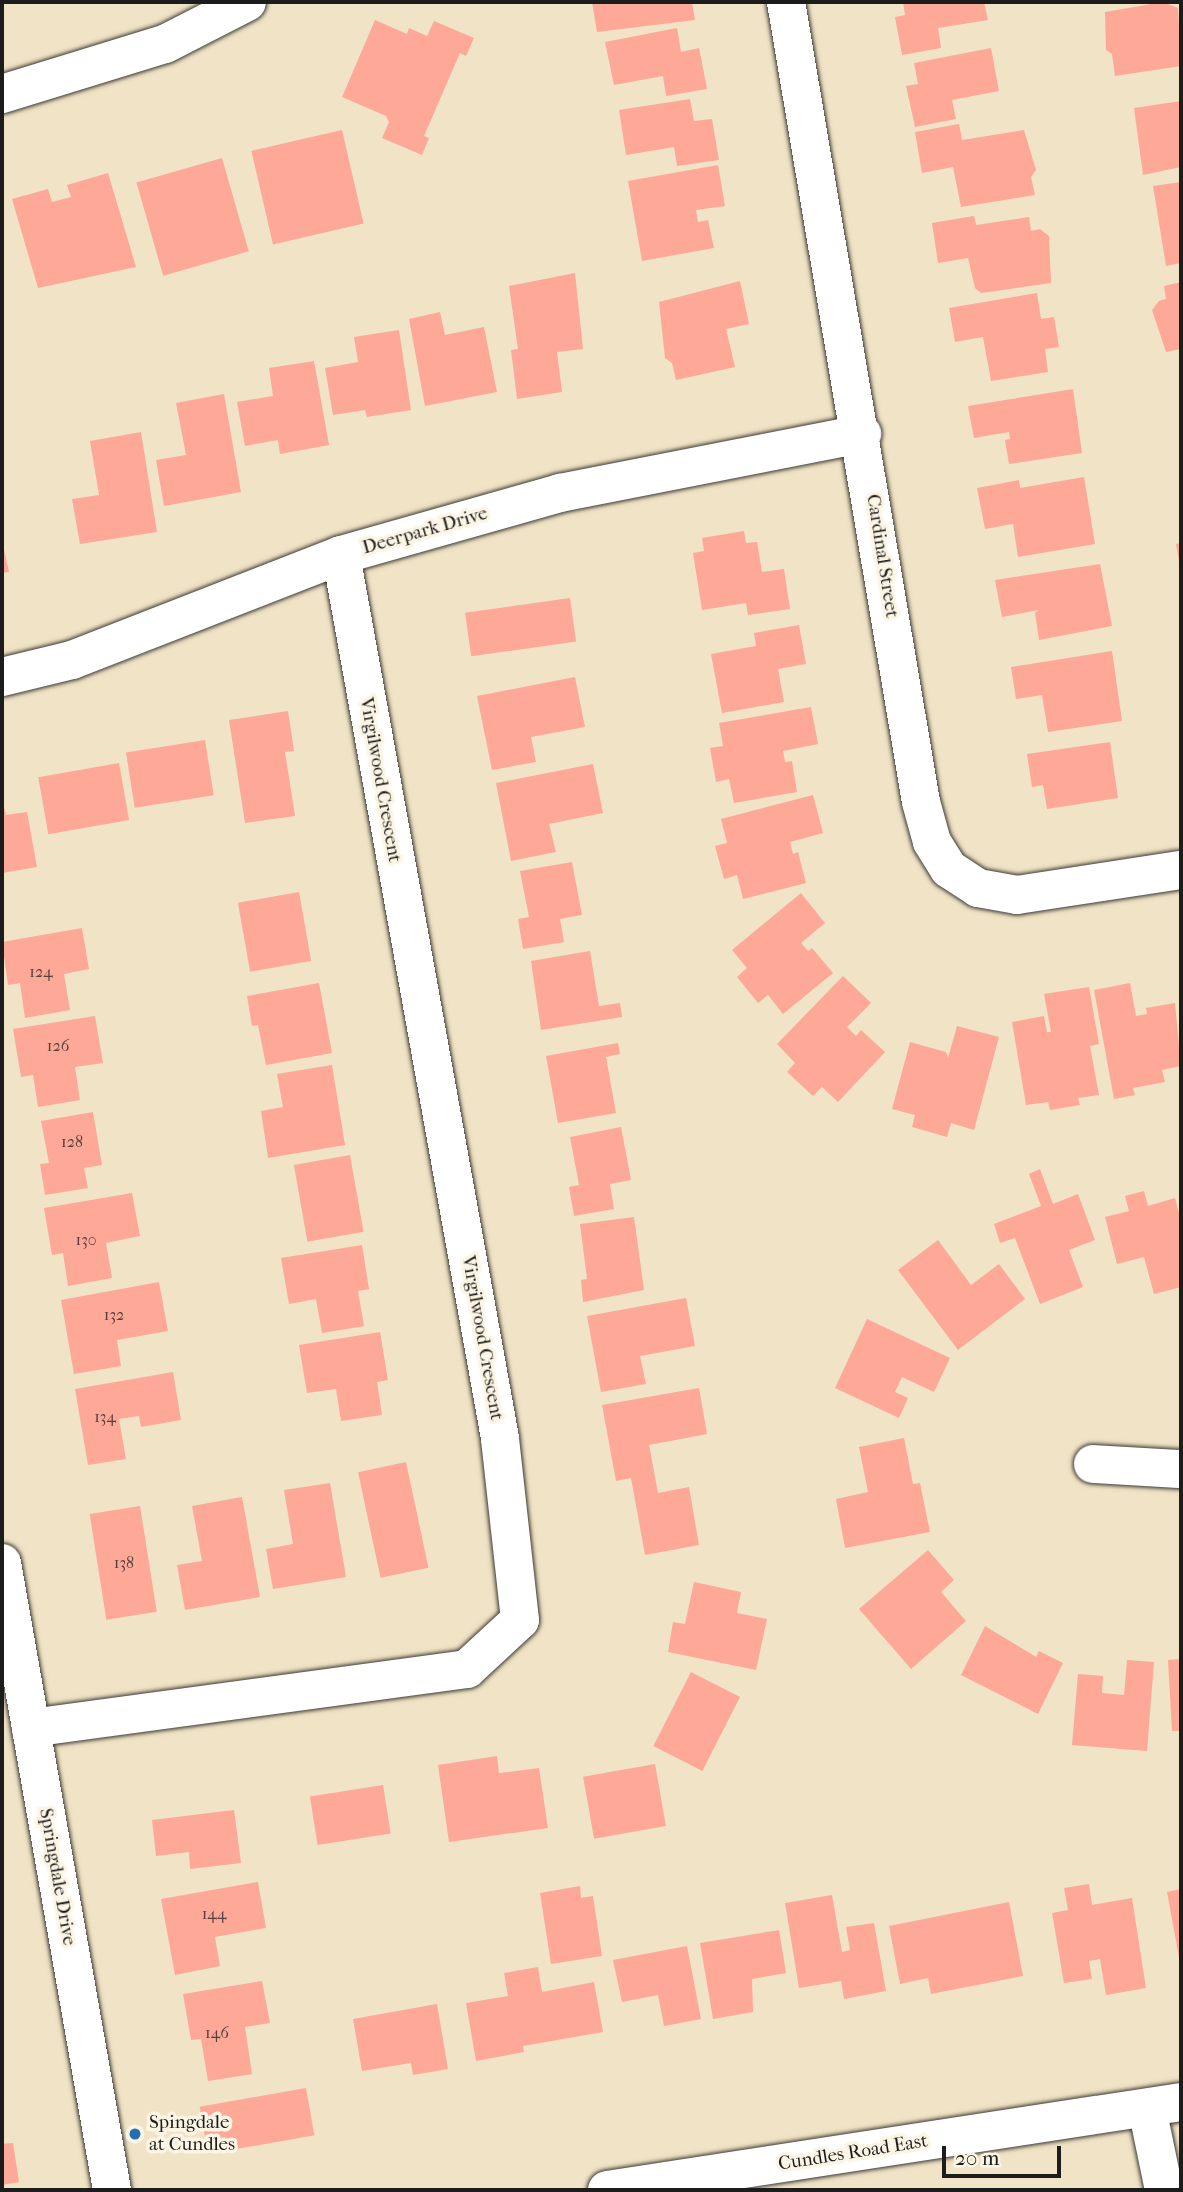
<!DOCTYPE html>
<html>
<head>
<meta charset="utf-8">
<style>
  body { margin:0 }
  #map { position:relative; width:1183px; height:2192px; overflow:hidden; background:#f1e3c5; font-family:"IM FELL French Canon",serif }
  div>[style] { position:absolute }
  .building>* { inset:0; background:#fea898; transform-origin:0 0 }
  .roads { filter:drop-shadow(0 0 2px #3c3a35) drop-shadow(0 0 2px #3c3a35) }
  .street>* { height:38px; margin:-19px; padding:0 19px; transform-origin:19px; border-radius:19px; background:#fff }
  .secondary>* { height:38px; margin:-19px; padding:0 19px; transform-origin:19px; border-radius:19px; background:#fff }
  .dots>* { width:19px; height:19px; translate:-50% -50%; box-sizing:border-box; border:4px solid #fcf5e5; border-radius:50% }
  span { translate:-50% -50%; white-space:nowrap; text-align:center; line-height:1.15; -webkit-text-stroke:7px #fcf5e5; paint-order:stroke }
  .number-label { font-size:16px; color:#543f3b }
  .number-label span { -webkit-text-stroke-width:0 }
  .street-label { font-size:19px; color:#1c1c1c }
  .poi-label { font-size:19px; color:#1c1c1c }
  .left { translate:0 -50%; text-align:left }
  .frame { position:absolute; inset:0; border:4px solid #1c1c1c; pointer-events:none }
  .scale { position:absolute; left:942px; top:2146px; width:119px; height:32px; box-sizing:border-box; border:4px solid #1c1c1c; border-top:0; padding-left:9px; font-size:21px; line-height:24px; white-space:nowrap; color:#1c1c1c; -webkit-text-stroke:5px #fcf5e5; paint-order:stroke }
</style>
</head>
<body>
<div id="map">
  <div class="building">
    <i style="clip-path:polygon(592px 2px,692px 2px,695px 20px,597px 32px)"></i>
    <i style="clip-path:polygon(903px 2px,984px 2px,988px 20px,938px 28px,941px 48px,902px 55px,895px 17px,905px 15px)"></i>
    <i style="clip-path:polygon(1163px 2px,1178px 8px,1181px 66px,1115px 76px,1112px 54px,1106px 50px,1105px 12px)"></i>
    <i style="clip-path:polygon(375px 20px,407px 34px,409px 28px,427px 36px,434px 21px,474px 38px,466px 56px,460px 53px,424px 136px,429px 138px,422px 155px,382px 138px,389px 122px,386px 116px,342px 97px)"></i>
    <i style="clip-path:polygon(677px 28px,681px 52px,699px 48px,707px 89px,666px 96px,663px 76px,614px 85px,605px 42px)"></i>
    <i style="clip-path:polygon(991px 48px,999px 91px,952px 100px,956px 119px,915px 127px,906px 86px,918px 84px,914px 63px)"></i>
    <i style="clip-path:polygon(690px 99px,694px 121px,712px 119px,719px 160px,677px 166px,674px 147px,626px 155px,619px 110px)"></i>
    <i style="clip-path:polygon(1181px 101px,1181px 167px,1143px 175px,1134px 108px)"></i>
    <i style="clip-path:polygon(959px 124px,962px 140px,1024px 130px,1036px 170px,1031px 177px,1035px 195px,961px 207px,953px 167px,922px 173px,915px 132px)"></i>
    <i style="left:342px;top:130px;width:96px;height:93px;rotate:77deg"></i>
    <i style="left:222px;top:158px;width:97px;height:89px;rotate:74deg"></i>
    <i style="clip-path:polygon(718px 165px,725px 206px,696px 210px,698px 222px,708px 220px,714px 248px,642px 261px,628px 181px)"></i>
    <i style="clip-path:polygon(108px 173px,136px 267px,38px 288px,12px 199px,48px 189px,52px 202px,71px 197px,67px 185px)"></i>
    <i style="clip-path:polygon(1181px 182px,1181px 263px,1166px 266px,1153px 186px)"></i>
    <i style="clip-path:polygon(974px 216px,976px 225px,1029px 217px,1031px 231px,1040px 229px,1049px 236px,1051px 283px,981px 293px,975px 288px,968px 258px,938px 263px,932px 223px)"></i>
    <i style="clip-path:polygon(575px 273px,583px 349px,557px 352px,562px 392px,517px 399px,511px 350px,518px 349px,509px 286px)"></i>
    <i style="clip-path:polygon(740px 281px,749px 324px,726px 329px,735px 367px,676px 380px,672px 363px,665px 358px,659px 302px)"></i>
    <i style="clip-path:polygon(1181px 282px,1181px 349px,1166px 352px,1152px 310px,1159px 301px,1166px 299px,1164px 286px)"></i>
    <i style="clip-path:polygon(1037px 293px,1041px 319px,1054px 317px,1059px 347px,1045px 349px,1048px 372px,991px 381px,983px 337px,955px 342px,949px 308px)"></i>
    <i style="clip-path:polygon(440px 312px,445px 335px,484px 327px,497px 392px,425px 406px,409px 319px)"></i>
    <i style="clip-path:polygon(399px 330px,411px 410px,367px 417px,365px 410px,333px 415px,325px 368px,358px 362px,354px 337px)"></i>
    <i style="clip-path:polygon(314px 361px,329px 445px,280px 454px,278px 440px,245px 446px,237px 402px,273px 396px,269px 368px)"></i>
    <i style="clip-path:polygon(1073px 389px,1082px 453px,1009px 464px,1005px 440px,1010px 439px,1009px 432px,974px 438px,968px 406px)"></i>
    <i style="clip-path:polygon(224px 394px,241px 492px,164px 506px,156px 460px,186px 455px,176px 403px)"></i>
    <i style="clip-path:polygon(141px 432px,157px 532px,80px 544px,72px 499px,99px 495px,90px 441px)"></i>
    <i style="clip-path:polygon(1084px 477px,1095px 544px,1018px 557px,1013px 524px,985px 529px,977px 488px,1019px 480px,1020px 488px)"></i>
    <i style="clip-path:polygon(744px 531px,746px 543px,757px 542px,762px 572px,784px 569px,790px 609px,748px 615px,746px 603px,702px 610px,693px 553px,704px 551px,702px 538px)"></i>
    <i style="clip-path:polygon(2px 541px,9px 572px,2px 573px)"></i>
    <i style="clip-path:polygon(1181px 543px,1181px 568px,1180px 568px,1176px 544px)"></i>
    <i style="clip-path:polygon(1100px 564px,1112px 626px,1039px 640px,1035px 613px,1039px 610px,1002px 617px,995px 580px)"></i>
    <i style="left:570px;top:598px;width:44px;height:106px;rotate:82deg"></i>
    <i style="clip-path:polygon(799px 625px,806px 664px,778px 669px,784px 702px,722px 713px,711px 654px,756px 646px,754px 633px)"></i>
    <i style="clip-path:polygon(1112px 651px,1122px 721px,1048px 732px,1042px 695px,1016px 699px,1011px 667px)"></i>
    <i style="clip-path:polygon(575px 677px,585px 727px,531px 737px,536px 762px,492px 770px,477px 696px)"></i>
    <i style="clip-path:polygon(811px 707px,818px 744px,783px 751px,785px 762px,792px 761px,797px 792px,734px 803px,729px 779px,716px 782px,710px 748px,723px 746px,719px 723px)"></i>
    <i style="clip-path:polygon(288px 711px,294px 751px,285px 752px,295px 816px,245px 823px,229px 720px)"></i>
    <i style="left:205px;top:740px;width:56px;height:80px;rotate:81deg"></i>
    <i style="clip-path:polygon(1110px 742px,1118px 798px,1047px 809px,1043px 785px,1032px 787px,1027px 754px)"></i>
    <i style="left:119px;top:763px;width:58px;height:82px;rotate:80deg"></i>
    <i style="clip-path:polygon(593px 764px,603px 813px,549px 824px,556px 852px,511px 861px,496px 783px)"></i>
    <i style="clip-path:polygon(813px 795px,823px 833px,790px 842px,793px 854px,798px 852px,806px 883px,743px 899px,737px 875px,724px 879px,715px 846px,727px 843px,721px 819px)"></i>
    <i style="clip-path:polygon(2px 799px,6px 815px,27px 812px,37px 867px,2px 873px)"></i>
    <i style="clip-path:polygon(572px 862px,582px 915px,560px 919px,564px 942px,523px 949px,518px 919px,529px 917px,520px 871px)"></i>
    <i style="left:299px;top:892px;width:70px;height:62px;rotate:80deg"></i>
    <i style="clip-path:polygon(801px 893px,825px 923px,801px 943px,808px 951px,812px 948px,833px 973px,783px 1014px,768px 995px,758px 1003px,737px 977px,747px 968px,732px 950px)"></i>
    <i style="clip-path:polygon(82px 928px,89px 969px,64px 974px,70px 1010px,25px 1018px,20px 983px,8px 985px,2px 942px)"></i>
    <i style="clip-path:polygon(590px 951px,599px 1006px,620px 1003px,622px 1017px,541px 1030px,531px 961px)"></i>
    <i style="clip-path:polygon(843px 976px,871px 1003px,847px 1027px,856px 1036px,861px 1030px,885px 1052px,838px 1102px,822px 1087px,813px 1096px,787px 1072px,795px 1063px,777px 1044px)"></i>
    <i style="clip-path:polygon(319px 983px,332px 1053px,266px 1065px,258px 1025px,252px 1026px,247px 996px)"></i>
    <i style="clip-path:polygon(1130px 983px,1136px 1016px,1147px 1014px,1146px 1008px,1175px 1003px,1181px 1066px,1162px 1070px,1165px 1082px,1133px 1088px,1135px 1095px,1114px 1099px,1094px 990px)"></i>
    <i style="clip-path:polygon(1089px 987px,1099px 1044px,1090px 1046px,1099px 1095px,1078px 1098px,1080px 1105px,1050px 1110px,1048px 1102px,1026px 1105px,1012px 1022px,1044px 1016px,1047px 1032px,1051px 1032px,1044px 994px)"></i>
    <i style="clip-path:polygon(95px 1016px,103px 1063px,75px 1067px,80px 1100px,38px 1107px,33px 1075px,21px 1077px,13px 1029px)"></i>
    <i style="clip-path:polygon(957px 1026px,999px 1037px,974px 1130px,951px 1123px,947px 1137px,912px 1127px,915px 1115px,892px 1109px,910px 1042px,946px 1052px,948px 1058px)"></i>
    <i style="clip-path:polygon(618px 1043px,620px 1054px,606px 1057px,616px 1113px,558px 1123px,546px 1056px)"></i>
    <i style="clip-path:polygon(332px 1065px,345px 1145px,268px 1158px,261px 1111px,283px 1107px,277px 1074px)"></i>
    <i style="clip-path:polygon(93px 1112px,102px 1165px,84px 1168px,88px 1188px,45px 1195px,40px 1164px,49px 1163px,41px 1121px)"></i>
    <i style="clip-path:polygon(621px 1127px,631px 1180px,610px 1184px,614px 1209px,574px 1216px,569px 1187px,579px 1185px,570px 1137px)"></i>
    <i style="left:350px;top:1155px;width:78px;height:57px;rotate:80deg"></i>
    <i style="clip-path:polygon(1040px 1169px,1053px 1204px,1078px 1194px,1095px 1240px,1069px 1250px,1083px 1287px,1040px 1304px,1015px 1238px,1000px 1243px,994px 1224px,1041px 1206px,1029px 1174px)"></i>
    <i style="clip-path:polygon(1144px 1191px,1148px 1206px,1175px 1198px,1181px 1221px,1181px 1287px,1154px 1294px,1144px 1257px,1117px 1264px,1105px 1217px,1129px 1211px,1125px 1196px)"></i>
    <i style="clip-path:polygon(132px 1193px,140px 1236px,106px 1243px,112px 1278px,68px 1286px,63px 1253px,52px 1255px,44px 1208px)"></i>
    <i style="clip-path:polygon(634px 1217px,644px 1290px,583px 1302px,581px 1280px,587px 1279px,580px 1224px)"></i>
    <i style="clip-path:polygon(938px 1240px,971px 1285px,999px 1264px,1025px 1299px,958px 1350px,898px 1270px)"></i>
    <i style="clip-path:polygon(362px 1245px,369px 1289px,358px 1291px,364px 1326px,322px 1333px,316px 1299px,289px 1304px,281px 1258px)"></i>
    <i style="clip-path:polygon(159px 1282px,168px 1331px,117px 1340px,121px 1366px,74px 1374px,61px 1300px)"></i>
    <i style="clip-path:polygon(686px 1298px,695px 1346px,640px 1356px,646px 1384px,601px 1392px,587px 1316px)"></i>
    <i style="clip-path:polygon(867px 1319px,950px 1358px,934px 1392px,902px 1377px,895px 1392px,908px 1398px,899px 1418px,835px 1388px)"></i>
    <i style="clip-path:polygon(380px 1332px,388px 1380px,377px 1382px,382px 1415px,341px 1421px,336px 1389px,307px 1393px,299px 1345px)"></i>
    <i style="clip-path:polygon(173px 1372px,181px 1420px,141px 1427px,139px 1416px,119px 1419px,126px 1459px,88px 1465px,75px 1389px)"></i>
    <i style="clip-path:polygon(699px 1388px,707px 1434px,649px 1445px,658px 1493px,689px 1487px,699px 1545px,645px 1555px,631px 1478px,616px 1481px,602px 1405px)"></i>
    <i style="clip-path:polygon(904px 1438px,913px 1484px,920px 1483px,930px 1532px,845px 1548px,836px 1499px,868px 1492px,859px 1447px)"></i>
    <i style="left:406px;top:1462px;width:108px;height:49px;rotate:78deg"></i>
    <i style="clip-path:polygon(330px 1483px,346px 1577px,273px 1589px,266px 1549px,293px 1544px,284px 1490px)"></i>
    <i style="clip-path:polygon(242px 1497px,260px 1597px,185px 1610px,177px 1565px,202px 1561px,192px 1506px)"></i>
    <i style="left:140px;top:1506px;width:107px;height:51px;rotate:81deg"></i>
    <i style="clip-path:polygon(928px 1550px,954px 1580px,941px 1592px,966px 1621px,911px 1669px,859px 1609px)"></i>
    <i style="clip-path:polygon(694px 1582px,741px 1592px,737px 1613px,767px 1619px,756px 1670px,668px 1652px,673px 1622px,685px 1624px)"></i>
    <i style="clip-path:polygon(985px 1626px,1036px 1657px,1039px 1651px,1063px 1663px,1038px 1714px,961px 1675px)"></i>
    <i style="clip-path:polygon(1181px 1659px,1181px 1731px,1172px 1731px,1168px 1660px)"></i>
    <i style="clip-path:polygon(1127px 1660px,1154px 1662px,1147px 1751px,1072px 1745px,1078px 1674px,1103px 1676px,1102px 1693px,1124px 1695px)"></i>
    <i style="left:691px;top:1672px;width:55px;height:83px;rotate:27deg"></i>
    <i style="clip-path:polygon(497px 1756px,499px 1773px,539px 1768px,548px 1828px,449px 1842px,438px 1765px)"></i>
    <i style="left:655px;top:1764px;width:63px;height:73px;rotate:80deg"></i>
    <i style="left:383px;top:1785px;width:49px;height:74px;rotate:81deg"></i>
    <i style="clip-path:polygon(234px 1810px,241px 1863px,190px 1869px,189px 1852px,156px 1856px,152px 1820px)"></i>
    <i style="clip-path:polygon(258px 1882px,266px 1928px,215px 1937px,220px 1966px,175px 1975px,161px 1899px)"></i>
    <i style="clip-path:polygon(1089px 1884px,1092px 1905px,1132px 1898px,1146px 1988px,1106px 1995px,1100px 1959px,1089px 1961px,1092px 1979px,1064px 1983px,1052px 1913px,1068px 1910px,1064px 1888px)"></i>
    <i style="clip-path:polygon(580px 1886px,581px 1898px,593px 1896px,602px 1956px,551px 1964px,540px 1893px)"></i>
    <i style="clip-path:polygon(1181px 1889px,1181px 1962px,1180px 1963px,1167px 1892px)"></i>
    <i style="clip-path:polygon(832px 1895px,842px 1952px,850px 1950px,846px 1927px,874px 1923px,886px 1991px,844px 1999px,841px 1981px,799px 1988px,785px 1903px)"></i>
    <i style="clip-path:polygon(1009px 1902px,1023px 1976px,931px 1994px,928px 1978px,900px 1984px,889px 1926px)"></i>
    <i style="clip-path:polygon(779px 1930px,786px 1973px,752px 1979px,753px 2012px,713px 2019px,700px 1943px)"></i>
    <i style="clip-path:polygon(687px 1946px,701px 2019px,664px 2026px,658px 1995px,622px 2002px,613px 1960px)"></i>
    <i style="clip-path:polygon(538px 1967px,542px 1992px,594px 1982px,603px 2032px,523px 2046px,524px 2052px,476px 2061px,466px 2003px,508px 1996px,504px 1973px)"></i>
    <i style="clip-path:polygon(262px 1981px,270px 2023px,245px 2027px,252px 2074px,208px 2081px,201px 2039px,191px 2040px,183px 1994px)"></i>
    <i style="clip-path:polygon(437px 2004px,448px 2069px,413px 2075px,411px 2063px,362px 2071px,353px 2019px)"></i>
    <i style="left:306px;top:2088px;width:48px;height:108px;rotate:80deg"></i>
    <i style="clip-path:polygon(13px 2143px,19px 2182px,2px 2185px,2px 2144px)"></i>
  </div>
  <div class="roads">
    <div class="street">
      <i style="left:786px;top:2px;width:811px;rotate:80.42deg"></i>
      <i style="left:921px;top:802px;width:41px;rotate:74.6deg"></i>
      <i style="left:932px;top:842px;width:32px;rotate:58deg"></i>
      <i style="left:949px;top:869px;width:35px;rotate:33deg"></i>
      <i style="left:978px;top:888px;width:40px;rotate:10deg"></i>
      <i style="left:1017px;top:895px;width:166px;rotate:-8.7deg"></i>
      <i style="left:2px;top:94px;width:170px;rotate:-17.1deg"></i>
      <i style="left:165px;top:44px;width:92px;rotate:-27.1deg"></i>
      <i style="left:2px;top:677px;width:72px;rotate:-13.7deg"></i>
      <i style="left:72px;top:660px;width:289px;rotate:-21.3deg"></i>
      <i style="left:341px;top:555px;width:228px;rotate:-15.8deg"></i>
      <i style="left:560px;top:493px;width:308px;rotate:-11.1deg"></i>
      <i style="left:1093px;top:1464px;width:88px;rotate:3.3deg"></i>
      <i style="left:2px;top:1563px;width:637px;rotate:80.05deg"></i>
      <i style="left:31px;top:1728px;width:440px;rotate:-7.7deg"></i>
      <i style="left:467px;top:1669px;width:72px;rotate:-42.8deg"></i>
      <i style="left:520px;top:1620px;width:183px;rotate:-96.3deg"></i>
      <i style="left:500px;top:1438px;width:897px;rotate:-100.21deg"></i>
      <i style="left:1147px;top:2108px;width:84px;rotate:78.3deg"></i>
    </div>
    <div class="secondary">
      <i style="left:607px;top:2190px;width:581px;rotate:-8.72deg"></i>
    </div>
  </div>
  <div class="dots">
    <i style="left:135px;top:2134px;background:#1f6fb2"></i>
  </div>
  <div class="number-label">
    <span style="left:41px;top:972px">124</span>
    <span style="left:58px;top:1046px">126</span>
    <span style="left:72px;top:1142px">128</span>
    <span style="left:86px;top:1240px">130</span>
    <span style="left:114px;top:1315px">132</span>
    <span style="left:105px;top:1417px">134</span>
    <span style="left:124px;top:1563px">138</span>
    <span style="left:214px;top:1914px">144</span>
    <span style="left:217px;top:2033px">146</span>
  </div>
  <div class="street-label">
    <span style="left:425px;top:531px;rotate:-16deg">Deerpark Drive</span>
    <span style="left:882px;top:556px;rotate:81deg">Cardinal Street</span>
    <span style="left:380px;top:780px;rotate:80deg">Virgilwood Crescent</span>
    <span style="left:482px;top:1338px;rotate:80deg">Virgilwood Crescent</span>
    <span style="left:57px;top:1877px;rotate:80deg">Springdale Drive</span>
    <span style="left:853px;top:2153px;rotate:-9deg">Cundles Road East</span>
  </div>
  <div class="poi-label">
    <span class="left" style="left:149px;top:2134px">Spingdale<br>at Cundles</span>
  </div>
  <div class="frame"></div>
  <div class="scale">20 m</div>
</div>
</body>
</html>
